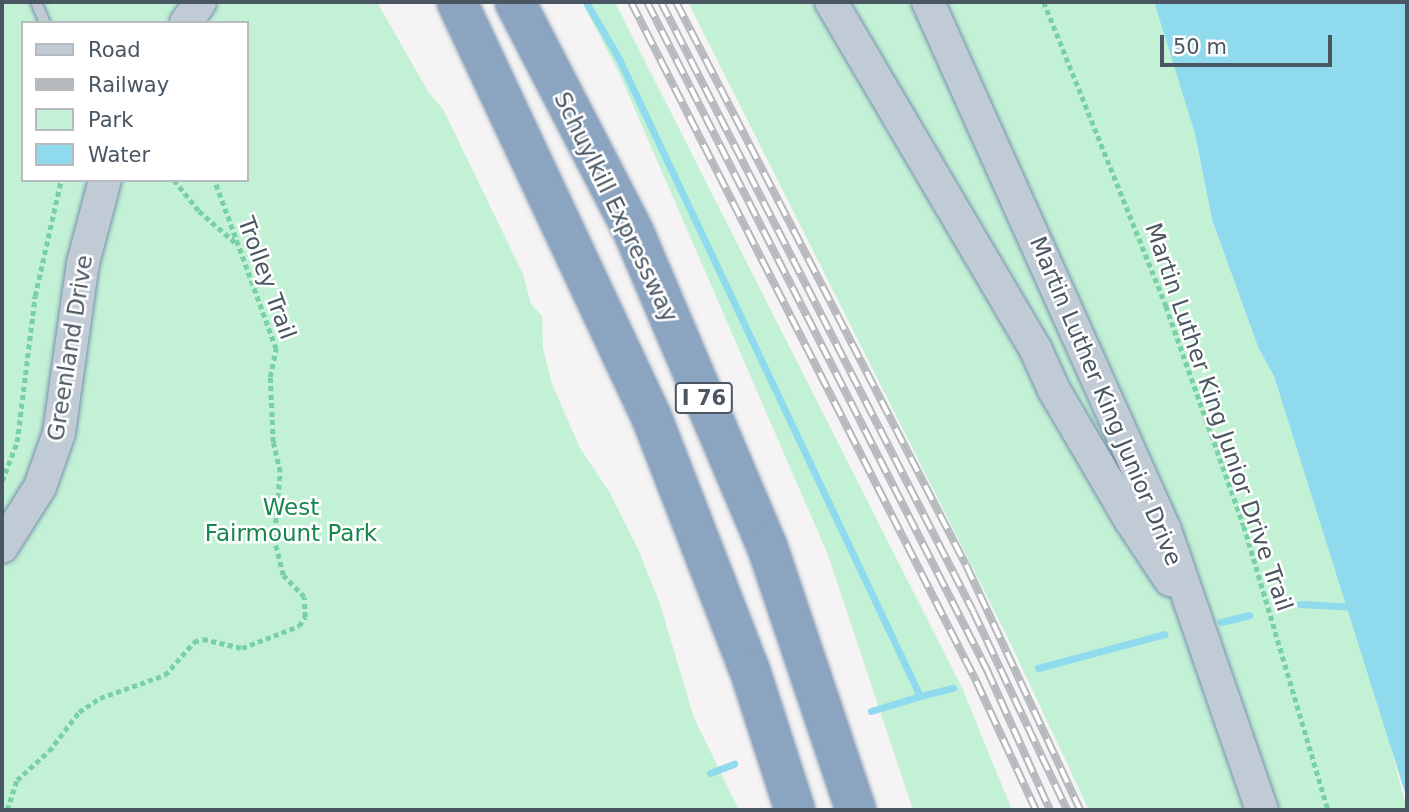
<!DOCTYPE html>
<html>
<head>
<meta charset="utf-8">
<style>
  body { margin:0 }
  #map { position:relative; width:1409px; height:812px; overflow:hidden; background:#f5f3f3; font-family:"DejaVu Sans",sans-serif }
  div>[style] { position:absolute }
  .green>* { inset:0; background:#c3f1d5 }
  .water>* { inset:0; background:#90daee }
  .stream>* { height:7px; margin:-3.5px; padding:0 3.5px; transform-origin:3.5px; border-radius:3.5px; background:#90daee }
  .path>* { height:4.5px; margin-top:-2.25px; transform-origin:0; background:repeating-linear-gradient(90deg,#7ad0a6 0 5px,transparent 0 8.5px) }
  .roads { filter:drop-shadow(0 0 2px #7690ad) drop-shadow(0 0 2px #7690ad) }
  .service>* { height:10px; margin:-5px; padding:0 5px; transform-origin:5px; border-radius:5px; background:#c1cad2 }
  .secondary>* { height:32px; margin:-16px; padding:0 16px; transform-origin:16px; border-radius:16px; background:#c1cbd6 }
  .motorway>* { height:38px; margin:-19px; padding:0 19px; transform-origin:19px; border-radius:19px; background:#8ba5c1 }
  .rail>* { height:8px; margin-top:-4px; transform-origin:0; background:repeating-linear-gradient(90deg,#fff 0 16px,#b5b8bd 0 32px); box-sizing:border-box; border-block:2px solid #b5b8bd }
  span { translate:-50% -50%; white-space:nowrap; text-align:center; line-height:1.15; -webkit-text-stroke:5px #fff; paint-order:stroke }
  .shield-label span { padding:2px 5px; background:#fff; border:2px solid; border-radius:5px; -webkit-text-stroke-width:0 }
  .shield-label { font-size:21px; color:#4a5661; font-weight:700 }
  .street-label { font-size:23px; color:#4a5661 }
  .park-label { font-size:23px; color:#17864f }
  .frame { position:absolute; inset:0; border:4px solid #4a5661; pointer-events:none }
  .legend { position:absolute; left:21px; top:21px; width:228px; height:161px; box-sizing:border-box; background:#fff; border:2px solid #b7bbc0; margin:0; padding:9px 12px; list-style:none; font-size:21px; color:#4a5661 }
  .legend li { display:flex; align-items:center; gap:14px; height:35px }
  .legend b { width:35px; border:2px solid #b7bbc0 }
  .scale { position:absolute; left:1160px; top:35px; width:172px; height:32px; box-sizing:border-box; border:4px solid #4a5661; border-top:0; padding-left:9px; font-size:21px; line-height:24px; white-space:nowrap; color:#4a5661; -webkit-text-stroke:5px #fff; paint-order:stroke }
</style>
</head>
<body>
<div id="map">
  <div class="green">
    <i style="clip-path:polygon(evenodd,2px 2px,377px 2px,429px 93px,443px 109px,523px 274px,531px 304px,542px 316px,543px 348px,552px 384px,580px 448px,610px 493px,638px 549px,660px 604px,694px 718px,739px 810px,2px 810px,2px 2px,23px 23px,247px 23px,247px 180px,23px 180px,23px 23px)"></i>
    <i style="clip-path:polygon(582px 2px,615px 2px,963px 690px,1012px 810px,913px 810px,828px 555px,620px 75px)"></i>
    <i style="clip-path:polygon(688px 2px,1154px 2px,1195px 134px,1212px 221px,1258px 347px,1274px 376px,1380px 706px,1407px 810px,1089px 810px,1008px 638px)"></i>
  </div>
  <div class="water">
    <i style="clip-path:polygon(1154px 2px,1407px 2px,1407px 799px,1274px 376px,1258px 347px,1212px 220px,1195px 134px)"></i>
  </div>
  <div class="stream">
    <i style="left:586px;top:2px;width:66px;rotate:59.9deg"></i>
    <i style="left:619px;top:59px;width:705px;rotate:64.71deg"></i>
    <i style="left:920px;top:696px;width:34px;rotate:-14deg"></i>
    <i style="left:1300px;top:604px;width:55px;rotate:3.1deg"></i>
    <i style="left:1221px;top:622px;width:29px;rotate:-14deg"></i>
    <i style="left:1038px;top:668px;width:131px;rotate:-15deg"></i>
    <i style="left:871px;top:711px;width:51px;rotate:-17deg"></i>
    <i style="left:710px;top:773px;width:26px;rotate:-21deg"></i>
  </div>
  <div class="path">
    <i style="left:1044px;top:2px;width:328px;rotate:68.1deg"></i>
    <i style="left:1166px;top:306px;width:233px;rotate:70.5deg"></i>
    <i style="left:1244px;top:526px;width:296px;rotate:73.5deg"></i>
    <i style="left:174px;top:180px;width:40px;rotate:51deg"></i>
    <i style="left:199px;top:211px;width:50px;rotate:41deg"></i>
    <i style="left:2px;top:481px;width:42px;rotate:-69deg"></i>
    <i style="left:17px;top:442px;width:147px;rotate:-83deg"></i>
    <i style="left:35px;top:296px;width:119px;rotate:-77.4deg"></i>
    <i style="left:7px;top:810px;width:32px;rotate:-72deg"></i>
    <i style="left:17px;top:780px;width:43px;rotate:-42.2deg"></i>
    <i style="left:49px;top:751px;width:49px;rotate:-52.4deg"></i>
    <i style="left:79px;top:712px;width:25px;rotate:-34deg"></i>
    <i style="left:100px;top:698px;width:69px;rotate:-19.5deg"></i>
    <i style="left:165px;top:675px;width:44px;rotate:-48.7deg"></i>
    <i style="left:194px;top:642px;width:9px;rotate:-18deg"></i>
    <i style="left:203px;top:639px;width:40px;rotate:13deg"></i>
    <i style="left:242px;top:648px;width:61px;rotate:-21.1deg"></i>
    <i style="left:299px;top:626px;width:11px;rotate:-56deg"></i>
    <i style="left:305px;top:617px;width:20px;rotate:-93deg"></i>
    <i style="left:304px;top:597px;width:30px;rotate:-134deg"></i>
    <i style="left:283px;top:575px;width:36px;rotate:-104deg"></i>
    <i style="left:274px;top:540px;width:68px;rotate:-85deg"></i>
    <i style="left:280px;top:472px;width:31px;rotate:-103deg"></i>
    <i style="left:273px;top:442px;width:65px;rotate:-92.6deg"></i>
    <i style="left:270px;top:377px;width:29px;rotate:-78deg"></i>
    <i style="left:276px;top:349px;width:180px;rotate:-110.1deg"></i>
  </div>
  <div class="roads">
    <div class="service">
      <i style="left:36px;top:2px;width:23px;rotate:67deg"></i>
    </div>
    <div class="secondary">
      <i style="left:831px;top:2px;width:402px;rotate:59.5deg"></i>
      <i style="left:1035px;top:348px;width:46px;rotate:65.7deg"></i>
      <i style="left:1054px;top:390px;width:152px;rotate:59.6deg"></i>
      <i style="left:1131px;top:521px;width:71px;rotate:56.5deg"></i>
      <i style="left:928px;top:2px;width:579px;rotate:65.83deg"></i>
      <i style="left:1165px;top:530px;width:296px;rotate:70.9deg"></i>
      <i style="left:186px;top:23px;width:25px;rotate:-56deg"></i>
      <i style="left:2px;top:547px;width:71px;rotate:-57.7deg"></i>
      <i style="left:40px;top:487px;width:57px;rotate:-70.6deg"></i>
      <i style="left:59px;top:433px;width:172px;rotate:-82deg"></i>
      <i style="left:83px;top:263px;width:86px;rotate:-75.2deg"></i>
    </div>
    <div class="motorway">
      <i style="left:457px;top:2px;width:457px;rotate:64.9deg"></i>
      <i style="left:651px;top:416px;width:274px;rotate:68.8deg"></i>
      <i style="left:750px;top:671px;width:146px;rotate:72.1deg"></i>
      <i style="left:515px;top:2px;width:260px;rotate:62.7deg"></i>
      <i style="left:634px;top:233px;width:340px;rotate:67deg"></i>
      <i style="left:767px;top:546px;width:279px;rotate:71.4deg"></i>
    </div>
  </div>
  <div class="rail">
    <i style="left:631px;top:2px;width:762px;rotate:63.06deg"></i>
    <i style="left:976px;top:681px;width:142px;rotate:65.1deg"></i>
    <i style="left:647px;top:2px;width:750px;rotate:63.02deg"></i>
    <i style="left:987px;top:670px;width:154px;rotate:65.8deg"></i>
    <i style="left:661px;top:2px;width:684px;rotate:62.87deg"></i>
    <i style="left:973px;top:611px;width:220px;rotate:64.7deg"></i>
    <i style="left:676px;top:2px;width:633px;rotate:62.75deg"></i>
    <i style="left:966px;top:565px;width:270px;rotate:65deg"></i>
  </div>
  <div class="shield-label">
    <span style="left:704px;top:398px">I 76</span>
  </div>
  <div class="street-label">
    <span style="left:616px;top:207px;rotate:64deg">Schuylkill Expressway</span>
    <span style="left:267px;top:278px;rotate:70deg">Trolley Trail</span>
    <span style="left:70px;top:348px;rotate:-81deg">Greenland Drive</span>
    <span style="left:1106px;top:401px;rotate:67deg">Martin Luther King Junior Drive</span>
    <span style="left:1219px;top:417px;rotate:71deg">Martin Luther King Junior Drive Trail</span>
  </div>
  <div class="park-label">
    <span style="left:291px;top:520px">West<br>Fairmount Park</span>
  </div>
  <div class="frame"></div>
  <ul class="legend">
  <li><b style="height:9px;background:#c1cbd6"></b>Road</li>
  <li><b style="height:9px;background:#b5b8bd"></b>Railway</li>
  <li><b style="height:19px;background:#c3f1d5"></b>Park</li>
  <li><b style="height:19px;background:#90daee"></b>Water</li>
  </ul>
  <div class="scale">50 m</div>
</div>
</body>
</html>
